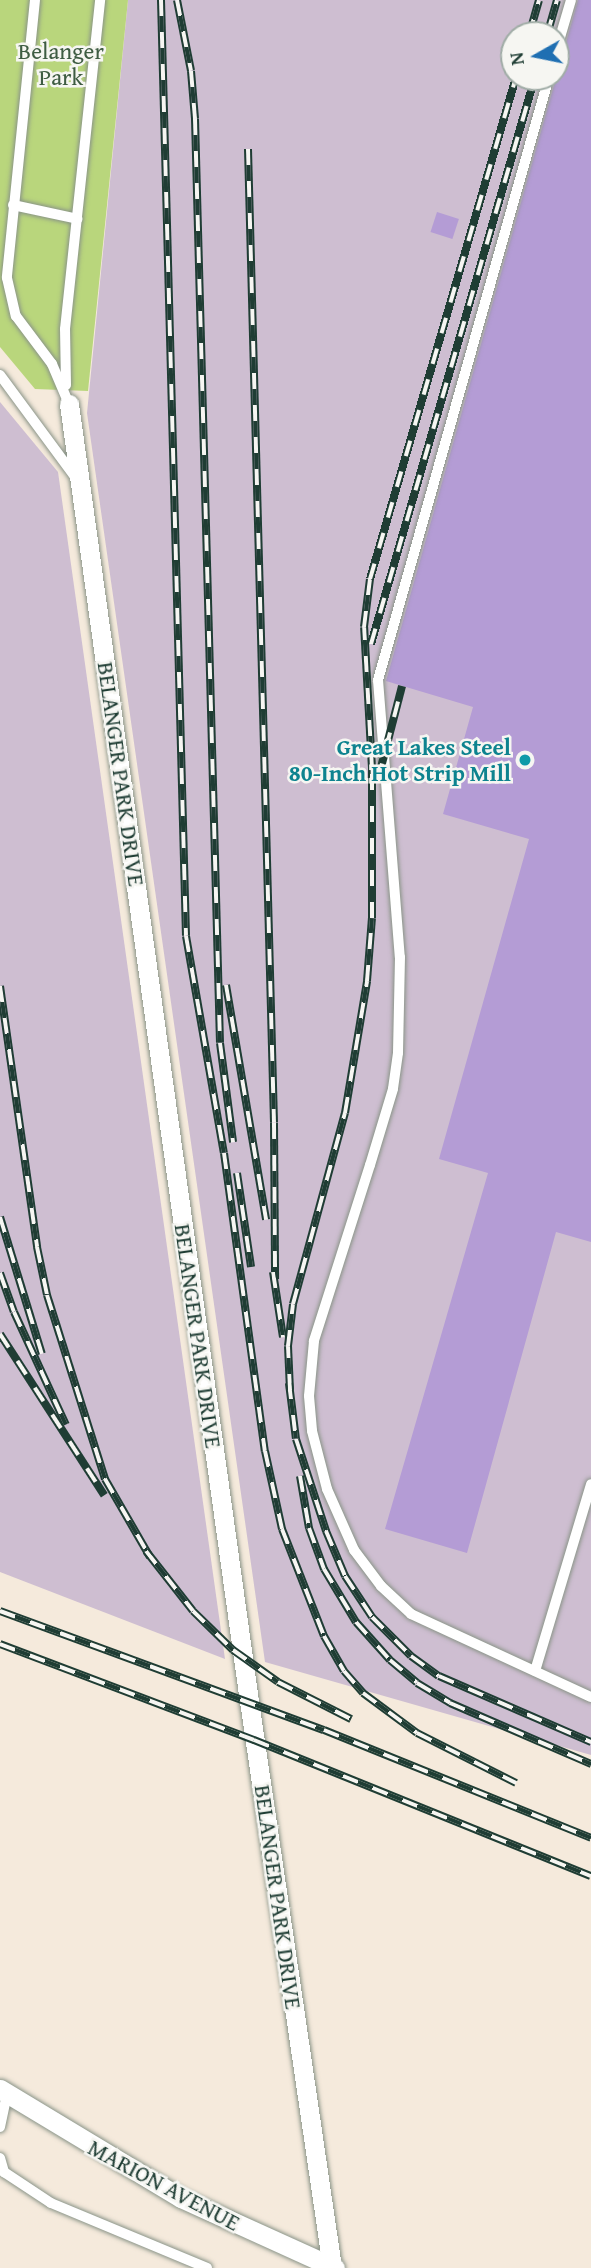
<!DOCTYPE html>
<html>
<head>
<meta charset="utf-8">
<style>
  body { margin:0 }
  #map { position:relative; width:591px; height:2268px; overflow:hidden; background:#f5eadc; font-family:"Gentium Book Plus",serif }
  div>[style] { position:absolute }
  .industrial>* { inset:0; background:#cebed1 }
  .green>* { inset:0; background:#b9d67c }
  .building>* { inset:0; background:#b49cd5; transform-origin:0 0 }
  .roads { filter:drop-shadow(0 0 2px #8a9488) drop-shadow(0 0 2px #8a9488) }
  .lane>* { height:10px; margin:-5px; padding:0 5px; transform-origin:5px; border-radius:5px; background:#fff }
  .street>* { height:19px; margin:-9.5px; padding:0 9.5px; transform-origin:9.5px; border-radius:9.5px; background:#fff }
  .rail>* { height:8px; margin-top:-4px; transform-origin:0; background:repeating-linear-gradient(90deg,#f6f6f2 0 16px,#1f3d34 0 32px); box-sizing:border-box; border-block:2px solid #1f3d34 }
  .dots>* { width:19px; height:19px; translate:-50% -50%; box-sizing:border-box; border:4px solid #f6f6f2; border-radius:50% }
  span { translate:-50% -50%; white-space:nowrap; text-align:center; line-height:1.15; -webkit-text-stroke:5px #f6f6f2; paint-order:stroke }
  .park-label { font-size:23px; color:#3e5c42 }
  .culture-label { font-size:23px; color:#0d838f; font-weight:700 }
  .right { translate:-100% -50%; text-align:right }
  .street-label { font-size:23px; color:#1f3d34 }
  .north { position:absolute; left:500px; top:21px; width:70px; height:70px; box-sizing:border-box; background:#f6f6f2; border:2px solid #a0aca6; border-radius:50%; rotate:261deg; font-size:19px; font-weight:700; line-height:28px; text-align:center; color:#1f3d34 }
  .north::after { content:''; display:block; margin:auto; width:24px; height:32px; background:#1f6fb2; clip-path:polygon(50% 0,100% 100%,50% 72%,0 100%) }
</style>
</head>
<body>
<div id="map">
  <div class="industrial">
    <i style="clip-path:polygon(evenodd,128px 0,591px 0,591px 1755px,265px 1662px,87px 413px,128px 0,514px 35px,556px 35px,556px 77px,514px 77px,514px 35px)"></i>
    <i style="clip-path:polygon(0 402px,58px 472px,225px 1659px,0 1572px)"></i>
  </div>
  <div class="green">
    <i style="clip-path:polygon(0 0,128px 0,88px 391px,35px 389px,0 347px)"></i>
  </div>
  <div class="building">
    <i style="clip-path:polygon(578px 0,591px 0,591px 1242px,556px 1232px,467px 1553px,385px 1529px,488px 1173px,439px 1159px,529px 839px,443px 814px,473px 707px,386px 681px)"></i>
    <i style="left:437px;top:212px;width:23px;height:21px;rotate:18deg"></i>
  </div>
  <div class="roads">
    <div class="lane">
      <i style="left:35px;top:0;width:279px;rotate:95.8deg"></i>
      <i style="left:7px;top:278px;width:39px;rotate:77deg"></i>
      <i style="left:16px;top:316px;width:60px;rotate:53.1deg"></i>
      <i style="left:52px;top:364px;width:43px;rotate:67deg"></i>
      <i style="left:556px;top:51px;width:53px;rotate:-73.6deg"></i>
      <i style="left:549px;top:77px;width:627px;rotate:105.83deg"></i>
      <i style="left:378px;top:680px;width:278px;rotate:85.5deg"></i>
      <i style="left:400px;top:957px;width:96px;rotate:91.2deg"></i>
      <i style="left:398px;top:1053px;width:36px;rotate:98deg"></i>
      <i style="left:393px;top:1089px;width:79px;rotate:106.8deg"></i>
      <i style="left:370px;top:1165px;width:185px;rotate:107.7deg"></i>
      <i style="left:314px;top:1341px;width:55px;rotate:95.2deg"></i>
      <i style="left:309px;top:1396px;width:35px;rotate:85deg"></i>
      <i style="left:312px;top:1431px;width:60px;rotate:75.5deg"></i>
      <i style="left:327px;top:1489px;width:67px;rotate:66.1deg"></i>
      <i style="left:354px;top:1550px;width:45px;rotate:53.1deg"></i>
      <i style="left:381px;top:1586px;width:41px;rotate:43deg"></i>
      <i style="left:411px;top:1614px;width:198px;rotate:24.8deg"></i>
      <i style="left:13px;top:205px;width:66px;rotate:12.2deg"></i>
      <i style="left:0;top:375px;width:128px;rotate:53.6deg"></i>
      <i style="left:66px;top:385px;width:56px;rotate:-91deg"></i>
      <i style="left:65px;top:329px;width:331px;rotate:-83.9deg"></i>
      <i style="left:535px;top:1671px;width:195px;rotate:-73.3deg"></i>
      <i style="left:0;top:2127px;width:34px;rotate:-78deg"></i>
      <i style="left:0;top:2158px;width:15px;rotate:74deg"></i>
      <i style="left:4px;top:2172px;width:56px;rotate:33.4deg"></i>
      <i style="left:51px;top:2203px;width:169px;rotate:22.6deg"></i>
    </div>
    <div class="street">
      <i style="left:69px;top:404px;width:1309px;rotate:82.1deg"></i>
      <i style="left:249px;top:1701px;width:572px;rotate:81.66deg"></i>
      <i style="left:0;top:2089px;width:211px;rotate:31.1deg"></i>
      <i style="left:181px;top:2198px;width:169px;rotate:24.4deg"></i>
    </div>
  </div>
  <div class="rail">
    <i style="left:161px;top:0;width:936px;rotate:88.47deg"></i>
    <i style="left:186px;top:936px;width:220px;rotate:80.1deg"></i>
    <i style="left:224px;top:1153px;width:301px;rotate:82.2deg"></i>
    <i style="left:265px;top:1451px;width:80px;rotate:77.7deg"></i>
    <i style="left:282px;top:1529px;width:115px;rotate:68.6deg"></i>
    <i style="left:324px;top:1636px;width:40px;rotate:60.3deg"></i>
    <i style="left:344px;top:1671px;width:29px;rotate:49deg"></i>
    <i style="left:363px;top:1693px;width:67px;rotate:36.5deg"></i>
    <i style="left:417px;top:1733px;width:111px;rotate:26.8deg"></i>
    <i style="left:177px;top:0;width:72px;rotate:78.8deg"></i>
    <i style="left:191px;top:71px;width:48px;rotate:85.2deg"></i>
    <i style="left:195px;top:119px;width:924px;rotate:88.45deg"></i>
    <i style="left:220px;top:1043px;width:100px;rotate:82.5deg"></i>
    <i style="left:529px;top:35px;width:36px;rotate:-74deg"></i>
    <i style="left:547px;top:35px;width:36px;rotate:-74deg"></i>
    <i style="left:248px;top:149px;width:974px;rotate:88.47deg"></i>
    <i style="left:274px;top:1123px;width:156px;rotate:89.6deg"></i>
    <i style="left:371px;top:644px;width:590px;rotate:-73.87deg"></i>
    <i style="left:378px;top:779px;width:96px;rotate:-75.5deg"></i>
    <i style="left:226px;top:985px;width:238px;rotate:80.3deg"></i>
    <i style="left:0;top:986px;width:264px;rotate:81.9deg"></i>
    <i style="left:37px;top:1247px;width:49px;rotate:78.2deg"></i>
    <i style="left:47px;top:1295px;width:193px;rotate:72.5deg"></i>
    <i style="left:105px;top:1479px;width:90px;rotate:60deg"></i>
    <i style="left:237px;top:1173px;width:95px;rotate:81.5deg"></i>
    <i style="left:0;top:1217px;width:143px;rotate:73deg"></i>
    <i style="left:273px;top:1272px;width:66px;rotate:81.3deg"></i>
    <i style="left:0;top:1273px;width:41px;rotate:70.3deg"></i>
    <i style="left:14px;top:1312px;width:124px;rotate:65.3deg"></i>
    <i style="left:0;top:1334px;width:192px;rotate:57.1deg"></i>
    <i style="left:289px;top:1383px;width:56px;rotate:82.9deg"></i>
    <i style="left:296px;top:1439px;width:97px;rotate:71.9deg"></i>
    <i style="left:326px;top:1531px;width:49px;rotate:67.1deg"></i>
    <i style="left:345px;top:1576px;width:49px;rotate:56.6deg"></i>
    <i style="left:372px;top:1617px;width:55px;rotate:45deg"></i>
    <i style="left:411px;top:1656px;width:34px;rotate:36deg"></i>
    <i style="left:439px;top:1676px;width:166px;rotate:23.5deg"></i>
    <i style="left:290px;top:1390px;width:44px;rotate:-92.6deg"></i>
    <i style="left:288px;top:1346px;width:42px;rotate:-83.2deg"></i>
    <i style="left:293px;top:1304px;width:198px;rotate:-74.8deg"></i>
    <i style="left:345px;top:1113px;width:134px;rotate:-80.5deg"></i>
    <i style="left:367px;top:981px;width:63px;rotate:-85.5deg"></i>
    <i style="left:372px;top:918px;width:150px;rotate:-90deg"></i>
    <i style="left:372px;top:768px;width:141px;rotate:-93.2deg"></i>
    <i style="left:364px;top:627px;width:48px;rotate:-82.9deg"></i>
    <i style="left:370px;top:579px;width:523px;rotate:-73.78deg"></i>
    <i style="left:300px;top:1476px;width:53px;rotate:80.2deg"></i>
    <i style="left:309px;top:1528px;width:44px;rotate:69.9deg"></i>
    <i style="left:324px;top:1569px;width:62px;rotate:58.9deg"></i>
    <i style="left:356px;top:1622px;width:51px;rotate:48.2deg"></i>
    <i style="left:390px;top:1660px;width:35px;rotate:40deg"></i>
    <i style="left:417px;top:1683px;width:39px;rotate:31deg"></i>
    <i style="left:450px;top:1703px;width:154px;rotate:23.4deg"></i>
    <i style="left:146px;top:1551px;width:76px;rotate:51.9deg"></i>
    <i style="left:193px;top:1611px;width:56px;rotate:44.3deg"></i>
    <i style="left:233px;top:1650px;width:55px;rotate:35.4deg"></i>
    <i style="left:278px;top:1682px;width:82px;rotate:26.9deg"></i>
    <i style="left:0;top:1611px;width:345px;rotate:20.2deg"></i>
    <i style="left:324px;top:1730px;width:288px;rotate:22deg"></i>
    <i style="left:0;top:1644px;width:272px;rotate:20.7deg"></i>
    <i style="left:254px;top:1740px;width:363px;rotate:22deg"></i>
  </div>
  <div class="dots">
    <i style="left:525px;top:760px;background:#0f9aa8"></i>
  </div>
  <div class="park-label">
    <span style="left:61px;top:64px">Belanger<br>Park</span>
  </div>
  <div class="culture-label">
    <span class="right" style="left:511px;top:760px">Great Lakes Steel<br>80-Inch Hot Strip Mill</span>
  </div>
  <div class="street-label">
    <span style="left:121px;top:774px;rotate:82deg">BELANGER PARK DRIVE</span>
    <span style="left:198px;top:1336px;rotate:82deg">BELANGER PARK DRIVE</span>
    <span style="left:278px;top:1897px;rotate:82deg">BELANGER PARK DRIVE</span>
    <span style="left:164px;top:2185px;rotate:28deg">MARION AVENUE</span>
  </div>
  <div class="north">N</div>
</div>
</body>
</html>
